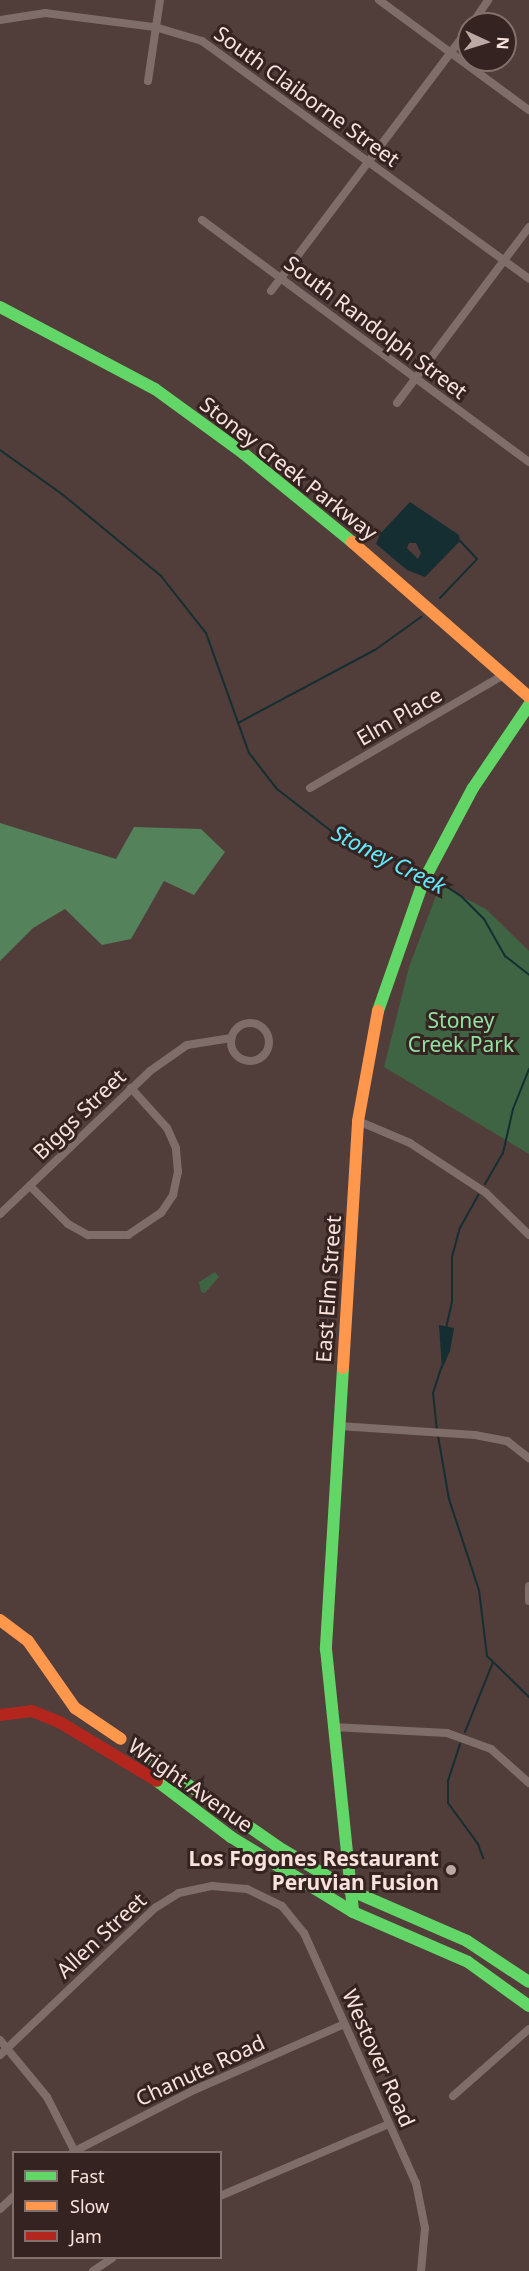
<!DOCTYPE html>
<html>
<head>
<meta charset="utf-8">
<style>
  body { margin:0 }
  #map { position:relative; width:529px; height:2271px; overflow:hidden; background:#513d3a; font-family:"Noto Sans",sans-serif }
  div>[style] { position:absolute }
  .green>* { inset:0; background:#3f6444 }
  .forest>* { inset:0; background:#54825b }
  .water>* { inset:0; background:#142e32 }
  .stream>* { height:2px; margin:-1px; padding:0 1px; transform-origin:1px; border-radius:1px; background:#142e32 }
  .street>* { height:8px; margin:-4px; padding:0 4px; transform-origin:4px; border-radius:4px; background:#7f6d6a }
  .street>.ring { margin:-4px; padding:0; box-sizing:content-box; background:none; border:8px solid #7f6d6a; border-radius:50% }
  .fast>* { height:12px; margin:-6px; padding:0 6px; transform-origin:6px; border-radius:6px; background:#63d668 }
  .slow>* { height:12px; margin:-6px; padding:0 6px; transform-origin:6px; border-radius:6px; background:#ff974d }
  .jam>* { height:12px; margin:-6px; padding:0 6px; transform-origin:6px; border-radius:6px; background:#b3261e }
  .dots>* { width:16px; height:16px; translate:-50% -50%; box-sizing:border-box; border:3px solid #342320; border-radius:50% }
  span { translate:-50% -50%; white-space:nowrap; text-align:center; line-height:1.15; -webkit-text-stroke:6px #342320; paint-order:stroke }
  .street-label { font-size:21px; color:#f9e1dc }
  .park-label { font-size:21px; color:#91e1a0 }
  .poi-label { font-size:21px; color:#f9e1dc; font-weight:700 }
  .right { translate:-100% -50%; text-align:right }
  .water-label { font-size:22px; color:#61e9fe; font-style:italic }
  .legend { position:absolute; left:12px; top:2151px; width:210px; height:108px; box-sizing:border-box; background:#342320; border:2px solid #836f6b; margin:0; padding:8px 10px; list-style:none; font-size:18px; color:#f9e1dc }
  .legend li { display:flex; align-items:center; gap:12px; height:30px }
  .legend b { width:30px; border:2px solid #836f6b }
  .north { position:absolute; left:457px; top:12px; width:60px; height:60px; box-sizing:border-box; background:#342320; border:2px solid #836f6b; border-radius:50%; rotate:94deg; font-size:16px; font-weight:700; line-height:24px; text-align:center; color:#f9e1dc }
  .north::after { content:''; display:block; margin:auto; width:21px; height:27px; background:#bea8a3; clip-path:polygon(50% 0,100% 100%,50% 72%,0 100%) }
</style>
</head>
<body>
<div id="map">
  <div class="green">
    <i style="clip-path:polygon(440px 885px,486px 909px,529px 951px,529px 1154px,384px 1067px,409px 967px)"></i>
    <i style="clip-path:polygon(215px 1272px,219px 1277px,205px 1293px,201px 1292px,199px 1282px)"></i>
  </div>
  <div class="forest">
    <i style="clip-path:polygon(0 823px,116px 859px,134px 827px,201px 829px,225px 852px,194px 895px,164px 881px,131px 939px,102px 945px,65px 909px,33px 928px,0 961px)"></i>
  </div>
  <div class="water">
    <i style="clip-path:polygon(evenodd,410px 502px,459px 535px,460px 541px,425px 577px,407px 570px,376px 544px,380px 534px,410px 502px,409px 543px,416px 543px,421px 553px,418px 559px,407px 548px,409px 543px)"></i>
    <i style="clip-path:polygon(439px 1325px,454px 1328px,450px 1351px,442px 1369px)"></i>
  </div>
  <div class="stream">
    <i style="left:0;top:450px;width:76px;rotate:35.4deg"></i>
    <i style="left:62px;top:494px;width:129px;rotate:39.6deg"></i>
    <i style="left:161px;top:576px;width:73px;rotate:51.7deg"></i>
    <i style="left:206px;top:633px;width:127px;rotate:70.3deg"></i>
    <i style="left:249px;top:753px;width:46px;rotate:52.1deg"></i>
    <i style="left:277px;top:789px;width:73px;rotate:37.8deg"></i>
    <i style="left:335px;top:834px;width:96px;rotate:23.4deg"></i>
    <i style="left:440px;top:598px;width:54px;rotate:-46.5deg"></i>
    <i style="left:477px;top:559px;width:25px;rotate:-133deg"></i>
    <i style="left:238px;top:723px;width:155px;rotate:-28.1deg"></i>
    <i style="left:375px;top:650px;width:57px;rotate:-35.7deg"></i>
    <i style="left:431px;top:876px;width:37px;rotate:34deg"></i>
    <i style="left:462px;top:897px;width:31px;rotate:45deg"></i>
    <i style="left:484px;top:919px;width:43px;rotate:60.4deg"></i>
    <i style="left:505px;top:956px;width:31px;rotate:38deg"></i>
    <i style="left:485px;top:1184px;width:36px;rotate:-60deg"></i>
    <i style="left:503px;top:1153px;width:45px;rotate:-77.2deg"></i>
    <i style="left:513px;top:1109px;width:43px;rotate:-68.2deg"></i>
    <i style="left:446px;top:1328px;width:27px;rotate:-77deg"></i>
    <i style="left:452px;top:1302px;width:45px;rotate:-90deg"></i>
    <i style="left:452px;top:1257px;width:30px;rotate:-75deg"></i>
    <i style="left:460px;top:1228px;width:38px;rotate:-61deg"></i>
    <i style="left:437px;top:1431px;width:38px;rotate:-96deg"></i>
    <i style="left:433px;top:1393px;width:28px;rotate:-72deg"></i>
    <i style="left:438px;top:1436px;width:64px;rotate:80.1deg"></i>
    <i style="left:449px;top:1499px;width:96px;rotate:71.8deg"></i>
    <i style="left:479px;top:1590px;width:66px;rotate:83.1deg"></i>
    <i style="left:487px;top:1656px;width:59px;rotate:44.3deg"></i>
    <i style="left:465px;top:1732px;width:75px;rotate:-68.2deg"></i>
    <i style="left:460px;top:1744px;width:39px;rotate:108deg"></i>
    <i style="left:448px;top:1781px;width:22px;rotate:90deg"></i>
    <i style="left:448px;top:1803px;width:51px;rotate:53.8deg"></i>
    <i style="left:478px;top:1844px;width:15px;rotate:70deg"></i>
  </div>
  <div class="street">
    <i style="left:379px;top:0;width:186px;rotate:36.3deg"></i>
    <i style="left:0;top:20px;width:46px;rotate:-8.8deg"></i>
    <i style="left:45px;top:13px;width:111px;rotate:7.3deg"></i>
    <i style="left:155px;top:27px;width:49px;rotate:16.6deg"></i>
    <i style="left:202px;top:41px;width:404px;rotate:36deg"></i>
    <i style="left:472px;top:24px;width:29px;rotate:-56deg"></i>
    <i style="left:148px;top:81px;width:82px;rotate:-81.6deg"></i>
    <i style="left:202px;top:220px;width:407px;rotate:36.5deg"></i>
    <i style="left:271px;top:291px;width:329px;rotate:-53deg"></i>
    <i style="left:397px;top:403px;width:220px;rotate:-53.1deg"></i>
    <i style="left:310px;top:788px;width:226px;rotate:-30.3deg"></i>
    <i class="ring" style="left:231px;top:1023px;width:30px;height:30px"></i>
    <i style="left:358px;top:1121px;width:56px;rotate:22.9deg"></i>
    <i style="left:410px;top:1143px;width:91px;rotate:33.3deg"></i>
    <i style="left:486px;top:1193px;width:60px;rotate:44.3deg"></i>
    <i style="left:30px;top:1186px;width:54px;rotate:45deg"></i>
    <i style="left:68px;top:1224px;width:23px;rotate:29deg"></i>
    <i style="left:88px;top:1235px;width:40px"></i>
    <i style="left:128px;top:1235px;width:40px;rotate:-34deg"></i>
    <i style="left:161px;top:1213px;width:22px;rotate:-56deg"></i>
    <i style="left:173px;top:1195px;width:24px;rotate:-78deg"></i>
    <i style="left:178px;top:1172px;width:24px;rotate:-95deg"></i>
    <i style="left:176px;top:1148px;width:22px;rotate:-114deg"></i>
    <i style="left:167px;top:1128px;width:54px;rotate:-132deg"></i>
    <i style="left:0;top:1214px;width:207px;rotate:-43.6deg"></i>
    <i style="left:150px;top:1071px;width:45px;rotate:-35.1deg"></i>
    <i style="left:187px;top:1045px;width:45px;rotate:-9deg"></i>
    <i style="left:339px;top:1426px;width:136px;rotate:3.8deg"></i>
    <i style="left:475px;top:1435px;width:33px;rotate:11deg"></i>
    <i style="left:507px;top:1441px;width:28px;rotate:38deg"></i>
    <i style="left:529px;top:1586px;width:15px;rotate:90deg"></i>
    <i style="left:333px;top:1727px;width:114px;rotate:3deg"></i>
    <i style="left:447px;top:1733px;width:47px;rotate:20deg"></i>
    <i style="left:491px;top:1749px;width:51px;rotate:41.8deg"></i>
    <i style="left:0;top:2040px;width:74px;rotate:50.5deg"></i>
    <i style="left:47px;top:2097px;width:62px;rotate:63deg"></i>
    <i style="left:0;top:2055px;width:214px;rotate:-43.5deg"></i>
    <i style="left:155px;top:1908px;width:28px;rotate:-32deg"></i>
    <i style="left:179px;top:1893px;width:34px;rotate:-12deg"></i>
    <i style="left:212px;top:1886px;width:35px;rotate:5deg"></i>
    <i style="left:247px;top:1889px;width:39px;rotate:26deg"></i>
    <i style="left:282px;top:1906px;width:35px;rotate:51deg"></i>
    <i style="left:304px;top:1933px;width:274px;rotate:65.9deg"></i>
    <i style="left:416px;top:2183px;width:46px;rotate:78.7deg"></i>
    <i style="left:425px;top:2228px;width:43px;rotate:95.3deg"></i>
    <i style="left:453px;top:2096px;width:101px;rotate:-41.4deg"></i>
    <i style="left:73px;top:2152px;width:136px;rotate:-27.1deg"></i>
    <i style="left:194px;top:2090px;width:164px;rotate:-23.7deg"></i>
    <i style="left:220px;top:2196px;width:184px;rotate:-23.1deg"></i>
    <i style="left:0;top:2209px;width:19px;rotate:-43deg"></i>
    <i style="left:93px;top:2271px;width:23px;rotate:-34deg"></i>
  </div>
  <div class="fast">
    <i style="left:0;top:307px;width:175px;rotate:27.9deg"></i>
    <i style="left:155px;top:389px;width:109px;rotate:36deg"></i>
    <i style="left:243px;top:453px;width:141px;rotate:39.2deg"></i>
    <i style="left:378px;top:1011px;width:139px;rotate:-70.7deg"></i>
    <i style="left:424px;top:880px;width:104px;rotate:-62deg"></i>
    <i style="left:473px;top:788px;width:100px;rotate:-56deg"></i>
    <i style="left:343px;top:1368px;width:282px;rotate:93.5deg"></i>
    <i style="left:326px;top:1649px;width:264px;rotate:84.1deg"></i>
    <i style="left:136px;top:1749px;width:178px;rotate:34.5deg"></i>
    <i style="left:283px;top:1850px;width:80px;rotate:30.7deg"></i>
    <i style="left:352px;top:1891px;width:125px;rotate:23.5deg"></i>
    <i style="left:467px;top:1941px;width:74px;rotate:33.5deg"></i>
    <i style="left:157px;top:1781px;width:93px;rotate:37.1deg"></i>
    <i style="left:231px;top:1837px;width:143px;rotate:31.6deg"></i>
    <i style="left:353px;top:1912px;width:125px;rotate:23.5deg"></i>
    <i style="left:468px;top:1962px;width:75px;rotate:35.8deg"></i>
  </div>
  <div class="slow">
    <i style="left:352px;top:542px;width:235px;rotate:41.2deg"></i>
    <i style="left:343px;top:1368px;width:247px;rotate:-86.5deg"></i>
    <i style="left:358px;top:1121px;width:112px;rotate:-79.7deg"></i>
    <i style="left:0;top:1620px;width:35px;rotate:37deg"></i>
    <i style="left:28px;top:1641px;width:82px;rotate:55deg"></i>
    <i style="left:75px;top:1708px;width:55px;rotate:34deg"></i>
  </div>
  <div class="jam">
    <i style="left:0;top:1715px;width:32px;rotate:-7deg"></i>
    <i style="left:32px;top:1711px;width:31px;rotate:22deg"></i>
    <i style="left:61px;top:1723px;width:112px;rotate:31.1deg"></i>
  </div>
  <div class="dots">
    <i style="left:451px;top:1870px;background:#bea8a3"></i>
  </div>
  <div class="street-label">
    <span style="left:307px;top:96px;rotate:36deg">South Claiborne Street</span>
    <span style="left:376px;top:327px;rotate:37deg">South Randolph Street</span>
    <span style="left:289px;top:468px;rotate:38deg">Stoney Creek Parkway</span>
    <span style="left:399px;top:716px;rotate:-30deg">Elm Place</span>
    <span style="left:79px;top:1114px;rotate:-44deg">Biggs Street</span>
    <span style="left:328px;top:1289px;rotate:-86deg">East Elm Street</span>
    <span style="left:191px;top:1785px;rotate:35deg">Wright Avenue</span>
    <span style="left:101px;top:1935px;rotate:-43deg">Allen Street</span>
    <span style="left:379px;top:2058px;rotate:66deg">Westover Road</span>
    <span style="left:200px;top:2070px;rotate:-25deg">Chanute Road</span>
  </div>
  <div class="park-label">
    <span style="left:461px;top:1032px">Stoney<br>Creek Park</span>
  </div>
  <div class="poi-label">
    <span class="right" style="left:439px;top:1870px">Los Fogones Restaurant<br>Peruvian Fusion</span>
  </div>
  <div class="water-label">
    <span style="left:389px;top:859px;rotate:27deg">Stoney Creek</span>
  </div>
  <ul class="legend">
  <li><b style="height:8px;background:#63d668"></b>Fast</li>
  <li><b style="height:8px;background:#ff974d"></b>Slow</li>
  <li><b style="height:8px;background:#b3261e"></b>Jam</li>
  </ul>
  <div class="north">N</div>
</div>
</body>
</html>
